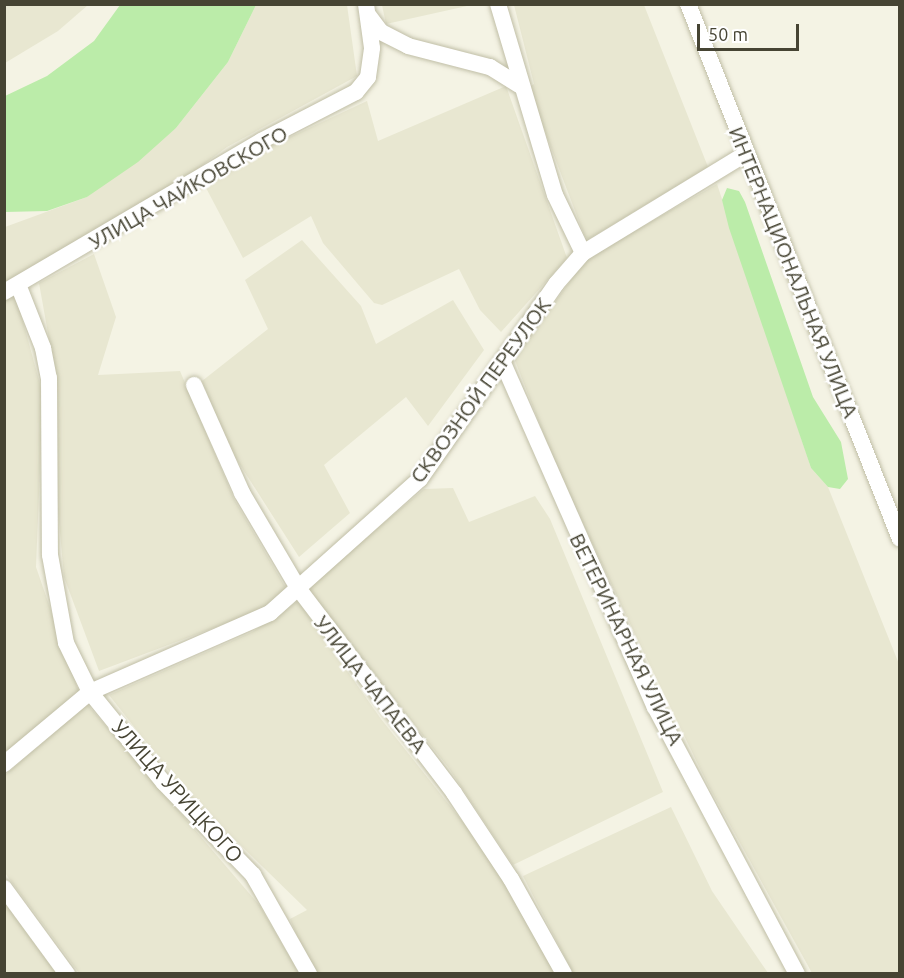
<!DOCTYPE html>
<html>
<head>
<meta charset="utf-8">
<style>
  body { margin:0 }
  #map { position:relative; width:904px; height:978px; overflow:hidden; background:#f4f3e4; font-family:Ubuntu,sans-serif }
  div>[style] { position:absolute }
  .residential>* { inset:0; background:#e8e7d1 }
  .green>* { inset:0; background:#bbeca9 }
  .roads { filter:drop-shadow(0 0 2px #c0bea6) drop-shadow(0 0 2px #c0bea6) }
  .minor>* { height:16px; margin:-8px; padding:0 8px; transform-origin:8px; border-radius:8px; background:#fff }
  span { translate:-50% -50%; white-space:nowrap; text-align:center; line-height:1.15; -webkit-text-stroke:5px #fff; paint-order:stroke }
  .street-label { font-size:21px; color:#464433 }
  .frame { position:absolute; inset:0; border:6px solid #464433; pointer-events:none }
  .scale { position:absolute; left:697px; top:24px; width:102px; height:27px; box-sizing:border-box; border:3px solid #464433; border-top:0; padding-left:8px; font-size:18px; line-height:21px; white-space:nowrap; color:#464433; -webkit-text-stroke:4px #fff; paint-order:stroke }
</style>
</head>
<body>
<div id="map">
  <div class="residential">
    <i style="clip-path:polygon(5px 4px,88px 4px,88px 5px,58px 31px,5px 63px)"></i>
    <i style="clip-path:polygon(476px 4px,386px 24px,382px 5px,382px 4px)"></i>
    <i style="clip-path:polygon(256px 5px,347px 5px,357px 76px,227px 147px,184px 179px,5px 286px,5px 227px,87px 197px,176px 128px,228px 62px)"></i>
    <i style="clip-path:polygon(514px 5px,644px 5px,708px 167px,589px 239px,585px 237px,528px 87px,534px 84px)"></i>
    <i style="clip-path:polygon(506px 86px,567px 258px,501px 332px,480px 310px,459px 269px,382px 305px,374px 303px,323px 243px,311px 216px,243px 258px,205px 186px,230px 165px,367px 101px,378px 141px)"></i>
    <i style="clip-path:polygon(717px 184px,811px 468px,828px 487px,899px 664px,899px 973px,812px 973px,709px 787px,643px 651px,556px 466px,514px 358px,587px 258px)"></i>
    <i style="clip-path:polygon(302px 240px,361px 306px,376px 344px,453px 300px,484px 350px,428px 426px,406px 397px,324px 465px,350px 513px,299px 557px,230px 449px,202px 381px,268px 329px,245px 280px)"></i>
    <i style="clip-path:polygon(94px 254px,116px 317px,98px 375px,180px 371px,234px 499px,287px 590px,264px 609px,99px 671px,64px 577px,55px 475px,54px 367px,39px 283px)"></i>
    <i style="clip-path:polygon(16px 296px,43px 395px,36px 567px,79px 692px,4px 754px,4px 300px)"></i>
    <i style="clip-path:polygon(453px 488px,469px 522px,535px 496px,550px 519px,663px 792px,513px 865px,448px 767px,310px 594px,310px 585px,424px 489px)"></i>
    <i style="clip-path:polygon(298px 601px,381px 719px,477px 840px,527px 919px,555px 973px,312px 973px,290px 919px,307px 910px,184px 790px,109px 695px,252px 632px)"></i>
    <i style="clip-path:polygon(87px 704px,260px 906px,299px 973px,79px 973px,5px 873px,4px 776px)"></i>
    <i style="clip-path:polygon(671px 807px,712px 891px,768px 973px,573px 973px,523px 876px)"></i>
    <i style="clip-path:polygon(5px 900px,60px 973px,5px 973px)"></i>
  </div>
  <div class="green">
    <i style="clip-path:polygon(120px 5px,256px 5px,228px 62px,176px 128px,138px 162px,87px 197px,47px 211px,5px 212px,5px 96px,47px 76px,94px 41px)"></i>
    <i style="clip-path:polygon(727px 188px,739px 191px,745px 202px,813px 397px,841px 442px,848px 479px,840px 489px,828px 487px,811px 468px,729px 228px,722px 200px)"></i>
  </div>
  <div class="roads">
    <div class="minor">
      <i style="left:498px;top:4px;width:199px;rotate:73.4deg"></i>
      <i style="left:555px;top:195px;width:64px;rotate:64.2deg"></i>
      <i style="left:688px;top:4px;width:575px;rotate:68.38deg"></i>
      <i style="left:369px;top:16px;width:20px;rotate:53deg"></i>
      <i style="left:381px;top:32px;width:30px;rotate:27deg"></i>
      <i style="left:408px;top:46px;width:85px;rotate:14.4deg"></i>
      <i style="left:490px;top:67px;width:34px;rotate:32deg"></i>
      <i style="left:19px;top:287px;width:66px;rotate:68.5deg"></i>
      <i style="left:43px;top:348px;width:31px;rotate:79deg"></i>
      <i style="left:49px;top:378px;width:177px;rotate:89.7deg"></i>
      <i style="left:50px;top:555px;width:89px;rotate:79.7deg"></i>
      <i style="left:66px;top:643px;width:55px;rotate:63.9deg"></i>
      <i style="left:90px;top:692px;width:117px;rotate:50.9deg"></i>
      <i style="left:164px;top:783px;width:128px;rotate:45.9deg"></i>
      <i style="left:253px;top:875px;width:114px;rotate:60.5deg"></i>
      <i style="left:4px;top:292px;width:298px;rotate:-30.4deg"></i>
      <i style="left:261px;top:141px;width:107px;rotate:-27.3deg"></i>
      <i style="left:356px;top:92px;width:19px;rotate:-51deg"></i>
      <i style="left:368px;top:77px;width:29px;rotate:-82deg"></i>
      <i style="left:372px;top:48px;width:44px;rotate:-97.8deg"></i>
      <i style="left:503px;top:363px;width:376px;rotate:66.2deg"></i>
      <i style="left:655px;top:707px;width:302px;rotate:62deg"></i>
      <i style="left:194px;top:385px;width:118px;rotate:66deg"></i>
      <i style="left:242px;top:493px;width:110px;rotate:59.5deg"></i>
      <i style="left:298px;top:588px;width:258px;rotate:52.7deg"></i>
      <i style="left:454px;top:793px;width:103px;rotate:56.5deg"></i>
      <i style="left:511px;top:879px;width:109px;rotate:60.8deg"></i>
      <i style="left:4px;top:764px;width:112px;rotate:-39.9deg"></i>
      <i style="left:90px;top:692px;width:197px;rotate:-23.7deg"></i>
      <i style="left:270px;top:613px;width:201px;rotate:-41.8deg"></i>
      <i style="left:420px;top:479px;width:238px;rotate:-55.1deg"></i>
      <i style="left:556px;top:284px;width:41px;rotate:-48.9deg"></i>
      <i style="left:583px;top:253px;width:192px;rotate:-31.4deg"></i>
      <i style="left:4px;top:888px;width:107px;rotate:53.8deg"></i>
    </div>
  </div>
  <div class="street-label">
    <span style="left:188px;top:187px;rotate:-30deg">УЛИЦА ЧАЙКОВСКОГО</span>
    <span style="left:794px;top:272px;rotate:68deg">ИНТЕРНАЦИОНАЛЬНАЯ УЛИЦА</span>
    <span style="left:480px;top:390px;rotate:-54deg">СКВОЗНОЙ ПЕРЕУЛОК</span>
    <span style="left:627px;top:639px;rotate:64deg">ВЕТЕРИНАРНАЯ УЛИЦА</span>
    <span style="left:371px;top:684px;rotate:52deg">УЛИЦА ЧАПАЕВА</span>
    <span style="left:178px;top:791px;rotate:48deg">УЛИЦА УРИЦКОГО</span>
  </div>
  <div class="frame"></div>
  <div class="scale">50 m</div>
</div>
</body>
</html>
